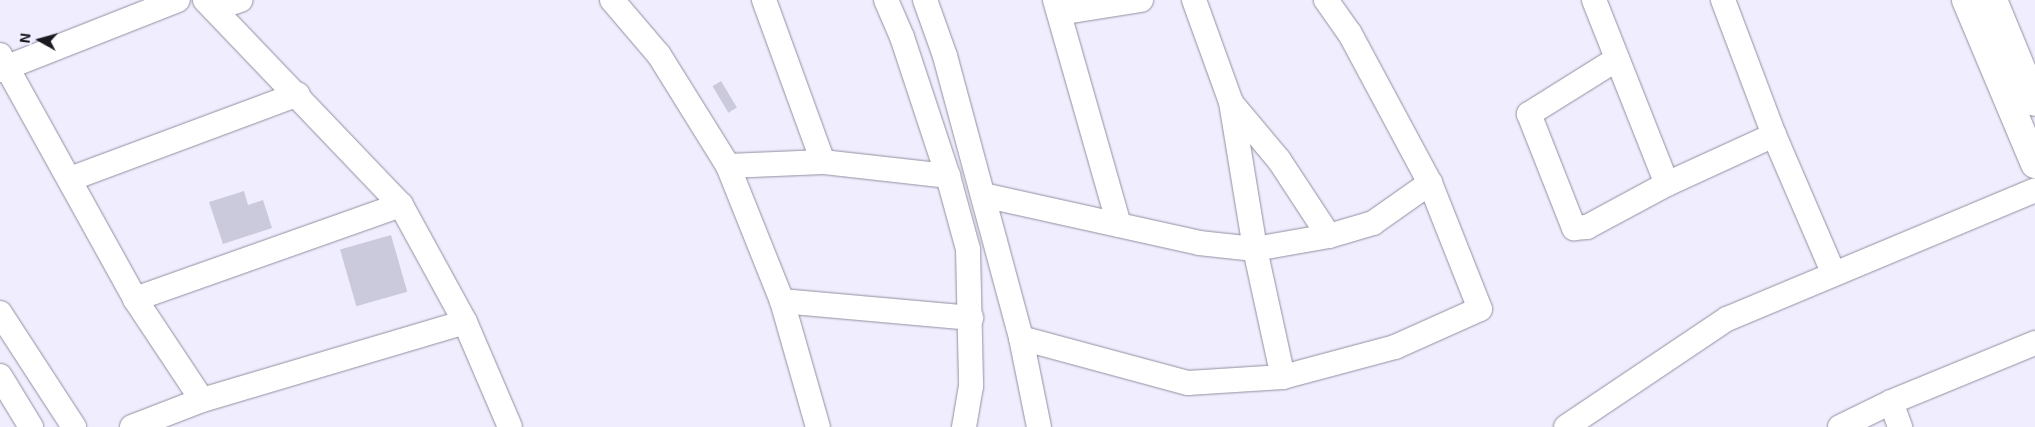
<!DOCTYPE html>
<html>
<head>
<meta charset="utf-8">
<style>
  body { margin:0 }
  #map { position:relative; width:2035px; height:427px; overflow:hidden; background:#f0eefe; font-family:"Exo 2",sans-serif }
  div>[style] { position:absolute }
  .building>* { inset:0; background:#cbc9dc; transform-origin:0 0 }
  .roads { filter:drop-shadow(0 0 1px #918fa0) drop-shadow(0 0 1px #918fa0) }
  .minor>* { height:24px; margin:-12px; padding:0 12px; transform-origin:12px; border-radius:12px; background:#fff }
  .tertiary>* { height:28px; margin:-14px; padding:0 14px; transform-origin:14px; border-radius:14px; background:#fff }
  span { translate:-50% -50%; white-space:nowrap; text-align:center; line-height:1.15; -webkit-text-stroke:4px #f0eefe; paint-order:stroke }
  .north { position:absolute; left:15px; top:15px; width:50px; height:50px; -webkit-text-stroke:4px #f0eefe; paint-order:stroke; rotate:277deg; font-size:14px; font-weight:700; line-height:20px; text-align:center; color:#1a1920 }
  .north::after { content:''; display:block; margin:auto; width:18px; height:22px; background:#1a1920; clip-path:polygon(50% 0,100% 100%,50% 72%,0 100%) }
</style>
</head>
<body>
<div id="map">
  <div class="building">
    <i style="left:721px;top:81px;width:31px;height:10px;rotate:59deg"></i>
    <i style="clip-path:polygon(244px 191px,248px 205px,263px 200px,272px 228px,223px 244px,209px 202px)"></i>
    <i style="left:391px;top:235px;width:59px;height:53px;rotate:74deg"></i>
  </div>
  <div class="roads">
    <div class="minor">
      <i style="left:205px;top:0;width:284px;rotate:46.3deg"></i>
      <i style="left:401px;top:205px;width:133px;rotate:61.3deg"></i>
      <i style="left:465px;top:322px;width:114px;rotate:66.8deg"></i>
      <i style="left:612px;top:0;width:72px;rotate:49.5deg"></i>
      <i style="left:659px;top:55px;width:131px;rotate:58.1deg"></i>
      <i style="left:728px;top:166px;width:145px;rotate:68.2deg"></i>
      <i style="left:782px;top:301px;width:131px;rotate:74.1deg"></i>
      <i style="left:764px;top:0;width:172px;rotate:70deg"></i>
      <i style="left:886px;top:0;width:40px;rotate:66.6deg"></i>
      <i style="left:902px;top:37px;width:146px;rotate:71.7deg"></i>
      <i style="left:948px;top:176px;width:76px;rotate:74.7deg"></i>
      <i style="left:968px;top:249px;width:137px;rotate:88.7deg"></i>
      <i style="left:971px;top:386px;width:42px;rotate:99.7deg"></i>
      <i style="left:925px;top:0;width:59px;rotate:70.3deg"></i>
      <i style="left:945px;top:56px;width:292px;rotate:74.9deg"></i>
      <i style="left:1021px;top:338px;width:91px;rotate:78.6deg"></i>
      <i style="left:1055px;top:0;width:234px;rotate:74.1deg"></i>
      <i style="left:1194px;top:0;width:109px;rotate:70.1deg"></i>
      <i style="left:1231px;top:102px;width:149px;rotate:80.7deg"></i>
      <i style="left:1255px;top:249px;width:131px;rotate:77.7deg"></i>
      <i style="left:1594px;top:0;width:198px;rotate:68.4deg"></i>
      <i style="left:1723px;top:0;width:144px;rotate:69.3deg"></i>
      <i style="left:1774px;top:135px;width:151px;rotate:66.7deg"></i>
      <i style="left:214px;top:9px;width:28px;rotate:-19deg"></i>
      <i style="left:1059px;top:13px;width:83px;rotate:-9deg"></i>
      <i style="left:0;top:55px;width:279px;rotate:61deg"></i>
      <i style="left:135px;top:299px;width:121px;rotate:56.4deg"></i>
      <i style="left:1617px;top:59px;width:104px;rotate:148deg"></i>
      <i style="left:1529px;top:114px;width:123px;rotate:68.5deg"></i>
      <i style="left:1574px;top:228px;width:13px;rotate:-4deg"></i>
      <i style="left:1587px;top:227px;width:91px;rotate:-28.3deg"></i>
      <i style="left:1667px;top:184px;width:118px;rotate:-24.6deg"></i>
      <i style="left:0;top:70px;width:191px;rotate:-21.5deg"></i>
      <i style="left:1232px;top:104px;width:73px;rotate:50deg"></i>
      <i style="left:1279px;top:160px;width:91px;rotate:56.7deg"></i>
      <i style="left:728px;top:166px;width:95px;rotate:-2.4deg"></i>
      <i style="left:823px;top:162px;width:126px;rotate:6.4deg"></i>
      <i style="left:70px;top:179px;width:243px;rotate:-20.4deg"></i>
      <i style="left:983px;top:195px;width:221px;rotate:12.5deg"></i>
      <i style="left:1199px;top:243px;width:56px;rotate:6.1deg"></i>
      <i style="left:1255px;top:249px;width:75px;rotate:-10deg"></i>
      <i style="left:1329px;top:236px;width:46px;rotate:-16.5deg"></i>
      <i style="left:1373px;top:223px;width:70px;rotate:-35.1deg"></i>
      <i style="left:135px;top:299px;width:282px;rotate:-19.5deg"></i>
      <i style="left:782px;top:301px;width:190px;rotate:5.1deg"></i>
      <i style="left:0;top:313px;width:136px;rotate:57deg"></i>
      <i style="left:1021px;top:338px;width:173px;rotate:15.1deg"></i>
      <i style="left:1188px;top:383px;width:95px;rotate:-3.6deg"></i>
      <i style="left:1283px;top:377px;width:116px;rotate:-15deg"></i>
      <i style="left:1395px;top:347px;width:93px;rotate:-24.1deg"></i>
      <i style="left:1480px;top:309px;width:136px;rotate:-111.6deg"></i>
      <i style="left:1430px;top:183px;width:169px;rotate:-118.2deg"></i>
      <i style="left:1350px;top:34px;width:42px;rotate:-125.2deg"></i>
      <i style="left:0;top:376px;width:60px;rotate:58.7deg"></i>
      <i style="left:1891px;top:402px;width:27px;rotate:70deg"></i>
      <i style="left:132px;top:427px;width:75px;rotate:-21.1deg"></i>
      <i style="left:202px;top:400px;width:274px;rotate:-16.5deg"></i>
      <i style="left:1566px;top:427px;width:194px;rotate:-33.9deg"></i>
      <i style="left:1727px;top:319px;width:334px;rotate:-22.7deg"></i>
      <i style="left:1840px;top:427px;width:57px;rotate:-26.1deg"></i>
      <i style="left:1891px;top:402px;width:156px;rotate:-22.3deg"></i>
    </div>
    <div class="tertiary">
      <i style="left:1966px;top:0;width:178px;rotate:67.2deg"></i>
      <i style="left:1993px;top:0;width:110px;rotate:67.6deg"></i>
    </div>
  </div>
  <div class="north">N</div>
</div>
</body>
</html>
